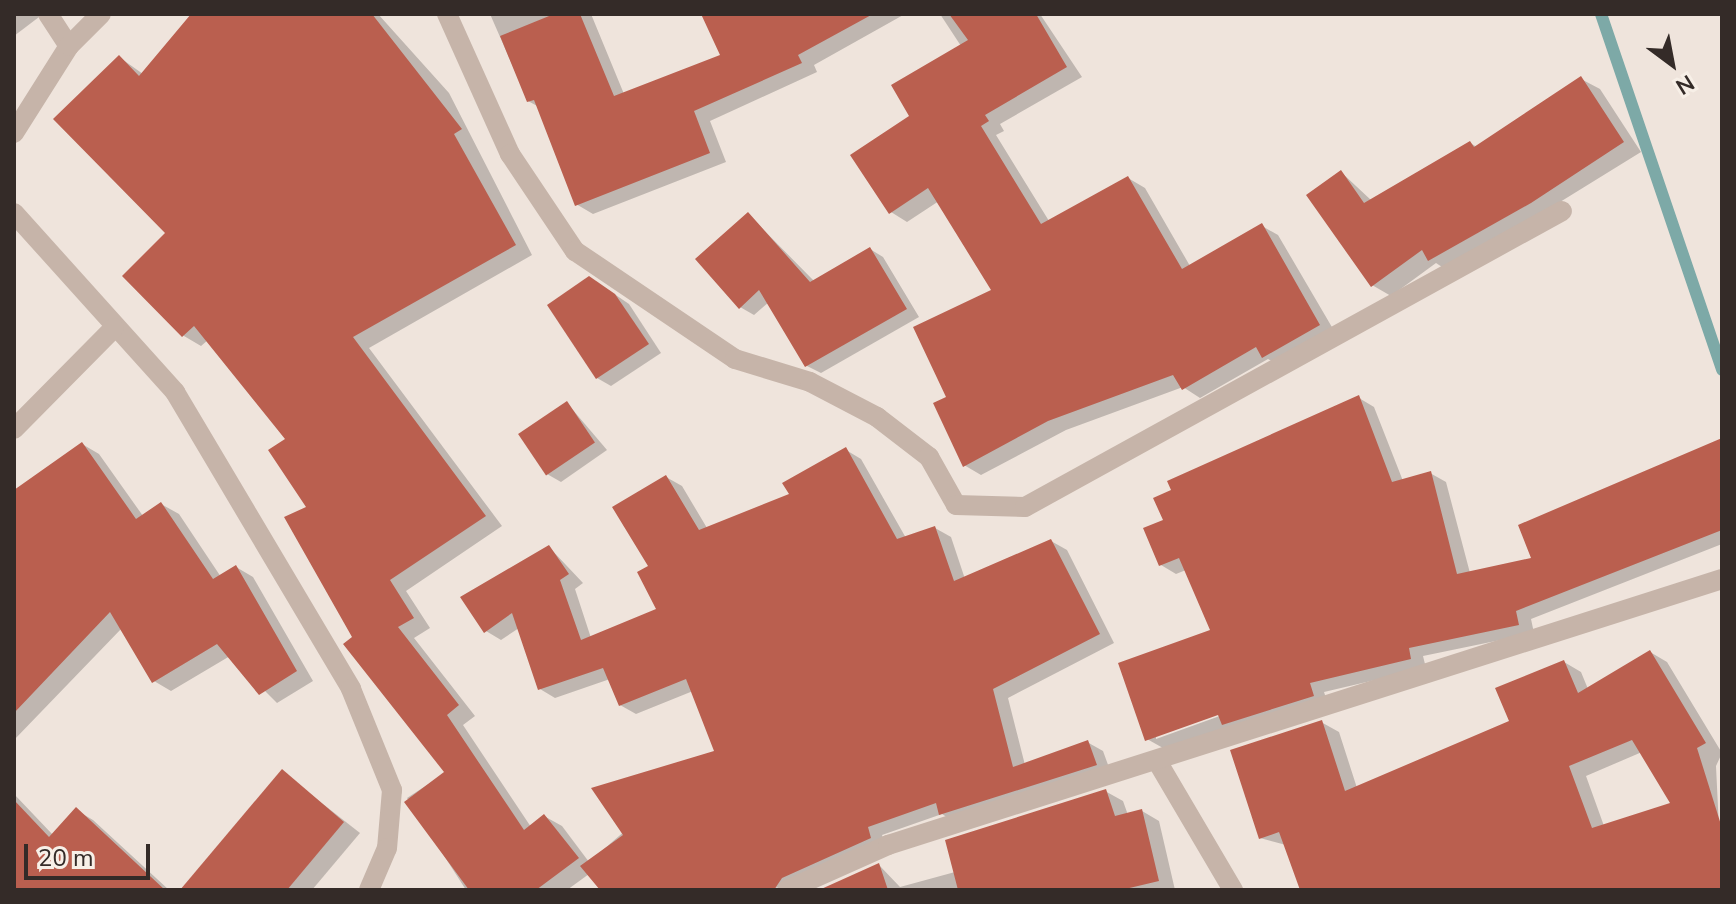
<!DOCTYPE html>
<html>
<head>
<meta charset="utf-8">
<style>
  body { margin:0 }
  #map { position:relative; width:1736px; height:904px; overflow:hidden; background:#efe4dc; font-family:"Nunito Sans",sans-serif }
  div>[style] { position:absolute }
  .shadow>* { inset:0; background:#0003 }
  .stream>* { height:12px; margin:-6px; padding:0 6px; transform-origin:6px; border-radius:6px; background:#7da9a7 }
  .building>* { inset:0; background:#ba5f4f; transform-origin:0 0 }
  .minor>* { height:20px; margin:-10px; padding:0 10px; transform-origin:10px; border-radius:10px; background:#c6b4a9 }
  span { translate:-50% -50%; white-space:nowrap; text-align:center; line-height:1.15; -webkit-text-stroke:7px #f7efe7; paint-order:stroke }
  .frame { position:absolute; inset:0; border:16px solid #342b28; pointer-events:none }
  .north { position:absolute; left:1632px; top:24px; width:80px; height:80px; -webkit-text-stroke:6px #f7efe7; paint-order:stroke; rotate:148deg; font-size:22px; font-weight:700; line-height:32px; text-align:center; color:#342b28 }
  .north::after { content:''; display:block; margin:auto; width:28px; height:36px; background:#342b28; clip-path:polygon(50% 0,100% 100%,50% 72%,0 100%) }
  .scale { position:absolute; left:24px; top:844px; width:126px; height:36px; box-sizing:border-box; border:4px solid #342b28; border-top:0; padding-left:10px; font-size:24px; line-height:28px; white-space:nowrap; color:#342b28; -webkit-text-stroke:6px #f7efe7; paint-order:stroke }
</style>
</head>
<body>
<div id="map">
  <div class="shadow">
    <i style="clip-path:polygon(14px 14px,43px 14px,14px 36px)"></i>
    <i style="clip-path:polygon(193px 14px,378px 14px,449px 93px,532px 255px,369px 348px,502px 526px,406px 591px,430px 628px,414px 638px,475px 716px,463px 725px,531px 827px,544px 816px,562px 826px,589px 862px,716px 752px,693px 691px,636px 714px,620px 705px,610px 679px,555px 698px,540px 689px,519px 628px,501px 640px,486px 631px,549px 547px,583px 583px,575px 589px,591px 638px,659px 610px,651px 567px,666px 477px,682px 486px,707px 528px,792px 496px,846px 450px,861px 459px,906px 538px,935px 528px,951px 537px,965px 579px,1051px 541px,1067px 550px,1114px 643px,1008px 698px,1025px 765px,1087px 742px,1103px 751px,1111px 773px,956px 823px,942px 814px,882px 835px,886px 847px,770px 890px,603px 890px,589px 874px,567px 890px,466px 890px,407px 798px,447px 772px,354px 638px,288px 439px,208px 340px,201px 346px,184px 336px,125px 276px,168px 234px,119px 57px,143px 74px)"></i>
    <i style="clip-path:polygon(490px 14px,591px 14px,624px 94px,722px 56px,703px 14px,905px 14px,814px 65px,817px 72px,710px 121px,726px 162px,593px 214px,576px 204px,539px 107px,528px 101px)"></i>
    <i style="clip-path:polygon(940px 14px,1040px 14px,1082px 77px,1000px 124px,1004px 131px,996px 135px,1049px 221px,1128px 178px,1145px 188px,1190px 266px,1262px 226px,1278px 235px,1336px 334px,1280px 366px,1268px 359px,1200px 398px,1183px 387px,1066px 430px,981px 475px,964px 465px,949px 398px,994px 291px,939px 201px,907px 222px,891px 212px,912px 116px,961px 46px)"></i>
    <i style="clip-path:polygon(1581px 79px,1600px 89px,1641px 152px,1448px 271px,1436px 263px,1391px 296px,1372px 285px,1341px 172px,1372px 201px,1470px 143px,1477px 147px)"></i>
    <i style="clip-path:polygon(748px 214px,814px 281px,870px 249px,883px 257px,919px 317px,821px 373px,807px 366px,769px 302px,754px 315px,740px 307px)"></i>
    <i style="clip-path:polygon(604px 287px,629px 304px,661px 353px,611px 386px,597px 378px)"></i>
    <i style="clip-path:polygon(evenodd,1359px 398px,1374px 407px,1403px 481px,1430px 473px,1446px 482px,1470px 573px,1533px 559px,1722px 440px,1722px 544px,1531px 619px,1534px 633px,1423px 656px,1426px 668px,1324px 692px,1328px 704px,1163px 748px,1147px 739px,1213px 631px,1186px 570px,1176px 574px,1161px 565px,1165px 521px,1359px 398px,1227px 710px,1228px 713px,1156px 739px,1156px 735px,1227px 710px)"></i>
    <i style="clip-path:polygon(567px 403px,607px 450px,561px 482px,547px 474px)"></i>
    <i style="clip-path:polygon(82px 444px,99px 454px,143px 516px,161px 504px,179px 514px,221px 577px,236px 567px,253px 577px,313px 681px,277px 703px,230px 656px,171px 691px,154px 681px,122px 628px,14px 740px,14px 492px)"></i>
    <i style="clip-path:polygon(evenodd,1650px 652px,1667px 662px,1722px 753px,1716px 766px,1722px 890px,1302px 890px,1286px 845px,1260px 838px,1321px 722px,1339px 732px,1357px 788px,1511px 722px,1564px 662px,1581px 672px,1588px 689px,1650px 652px,1642px 752px,1673px 804px,1604px 826px,1586px 776px,1642px 752px)"></i>
    <i style="clip-path:polygon(282px 772px,360px 833px,312px 890px,183px 890px)"></i>
    <i style="clip-path:polygon(1105px 791px,1123px 801px,1128px 815px,1142px 811px,1159px 821px,1175px 890px,824px 890px,879px 865px,900px 887px,955px 872px)"></i>
    <i style="clip-path:polygon(14px 794px,53px 835px,76px 810px,93px 820px,169px 890px,14px 890px)"></i>
  </div>
  <div class="stream">
    <i style="left:1601px;top:14px;width:376px;rotate:71.2deg"></i>
  </div>
  <div class="building">
    <i style="clip-path:polygon(191px 14px,372px 14px,462px 129px,454px 134px,516px 245px,353px 337px,486px 516px,390px 580px,414px 618px,398px 627px,459px 705px,447px 715px,524px 830px,544px 814px,579px 858px,536px 890px,469px 890px,404px 802px,444px 772px,343px 644px,352px 637px,284px 517px,306px 507px,268px 450px,285px 439px,194px 326px,182px 337px,122px 276px,165px 233px,53px 119px,119px 55px,139px 76px)"></i>
    <i style="clip-path:polygon(554px 14px,580px 14px,614px 96px,720px 55px,701px 14px,873px 14px,798px 55px,802px 63px,694px 111px,710px 153px,575px 206px,534px 100px,527px 102px,500px 36px)"></i>
    <i style="clip-path:polygon(949px 14px,1036px 14px,1067px 67px,985px 115px,989px 121px,981px 126px,1041px 224px,1128px 176px,1182px 269px,1262px 223px,1320px 325px,1262px 358px,1256px 347px,1182px 390px,1173px 375px,1048px 421px,963px 467px,933px 403px,946px 397px,913px 327px,991px 290px,928px 188px,889px 214px,850px 155px,909px 116px,891px 85px,968px 40px)"></i>
    <i style="clip-path:polygon(1581px 76px,1624px 142px,1531px 203px,1428px 261px,1422px 250px,1371px 287px,1306px 195px,1341px 170px,1364px 203px,1470px 141px,1474px 147px)"></i>
    <i style="clip-path:polygon(748px 212px,810px 282px,870px 247px,907px 309px,805px 367px,759px 290px,739px 309px,695px 259px)"></i>
    <i style="clip-path:polygon(589px 276px,615px 294px,649px 344px,596px 379px,547px 305px)"></i>
    <i style="clip-path:polygon(1359px 395px,1392px 482px,1431px 471px,1457px 574px,1531px 558px,1518px 525px,1722px 438px,1722px 530px,1516px 611px,1519px 625px,1409px 648px,1411px 659px,1310px 683px,1314px 696px,1222px 725px,1218px 715px,1145px 741px,1118px 663px,1210px 630px,1179px 558px,1159px 566px,1143px 528px,1163px 520px,1153px 498px,1171px 490px,1167px 481px)"></i>
    <i style="left:567px;top:401px;width:50px;height:59px;rotate:56deg"></i>
    <i style="clip-path:polygon(82px 442px,136px 519px,161px 502px,213px 579px,236px 565px,297px 671px,259px 695px,217px 644px,152px 683px,110px 612px,14px 713px,14px 490px)"></i>
    <i style="clip-path:polygon(846px 447px,897px 539px,935px 526px,954px 581px,1051px 539px,1100px 634px,993px 689px,1013px 767px,1088px 740px,1097px 765px,939px 815px,936px 803px,868px 827px,871px 838px,782px 878px,774px 890px,600px 890px,580px 866px,623px 835px,591px 788px,714px 751px,686px 679px,619px 706px,603px 668px,538px 690px,512px 613px,484px 633px,460px 597px,549px 545px,569px 574px,560px 580px,581px 640px,656px 609px,637px 572px,648px 566px,612px 507px,666px 475px,699px 530px,789px 494px,782px 483px)"></i>
    <i style="clip-path:polygon(evenodd,1650px 650px,1706px 743px,1697px 748px,1722px 828px,1722px 890px,1300px 890px,1279px 832px,1259px 839px,1230px 750px,1322px 720px,1345px 791px,1509px 721px,1495px 688px,1564px 660px,1578px 693px,1650px 650px,1632px 740px,1670px 803px,1592px 828px,1569px 766px,1632px 740px)"></i>
    <i style="clip-path:polygon(282px 769px,344px 822px,287px 890px,180px 890px)"></i>
    <i style="clip-path:polygon(1106px 789px,1115px 816px,1142px 809px,1159px 881px,1121px 890px,958px 890px,945px 840px)"></i>
    <i style="clip-path:polygon(14px 800px,49px 837px,76px 807px,165px 890px,14px 890px)"></i>
    <i style="clip-path:polygon(879px 863px,888px 890px,819px 890px)"></i>
  </div>
  <div class="minor">
    <i style="left:48px;top:14px;width:38px;rotate:57deg"></i>
    <i style="left:447px;top:14px;width:154px;rotate:65.8deg"></i>
    <i style="left:510px;top:154px;width:117px;rotate:56.2deg"></i>
    <i style="left:575px;top:251px;width:193px;rotate:34deg"></i>
    <i style="left:735px;top:359px;width:78px;rotate:17deg"></i>
    <i style="left:810px;top:382px;width:76px;rotate:27.6deg"></i>
    <i style="left:877px;top:417px;width:66px;rotate:37.6deg"></i>
    <i style="left:929px;top:457px;width:55px;rotate:60.6deg"></i>
    <i style="left:956px;top:505px;width:69px;rotate:1.7deg"></i>
    <i style="left:1025px;top:507px;width:613px;rotate:-28.86deg"></i>
    <i style="left:14px;top:133px;width:103px;rotate:-57.7deg"></i>
    <i style="left:69px;top:46px;width:45px;rotate:-45deg"></i>
    <i style="left:14px;top:213px;width:241px;rotate:48deg"></i>
    <i style="left:175px;top:392px;width:345px;rotate:59.3deg"></i>
    <i style="left:351px;top:689px;width:109px;rotate:67.9deg"></i>
    <i style="left:392px;top:790px;width:58px;rotate:94.9deg"></i>
    <i style="left:387px;top:848px;width:46px;rotate:113.2deg"></i>
    <i style="left:14px;top:429px;width:142px;rotate:-45.3deg"></i>
    <i style="left:1157px;top:761px;width:150px;rotate:59.5deg"></i>
    <i style="left:787px;top:890px;width:111px;rotate:-24deg"></i>
    <i style="left:888px;top:845px;width:875px;rotate:-17.69deg"></i>
  </div>
  <div class="frame"></div>
  <div class="north">N</div>
  <div class="scale">20 m</div>
</div>
</body>
</html>
